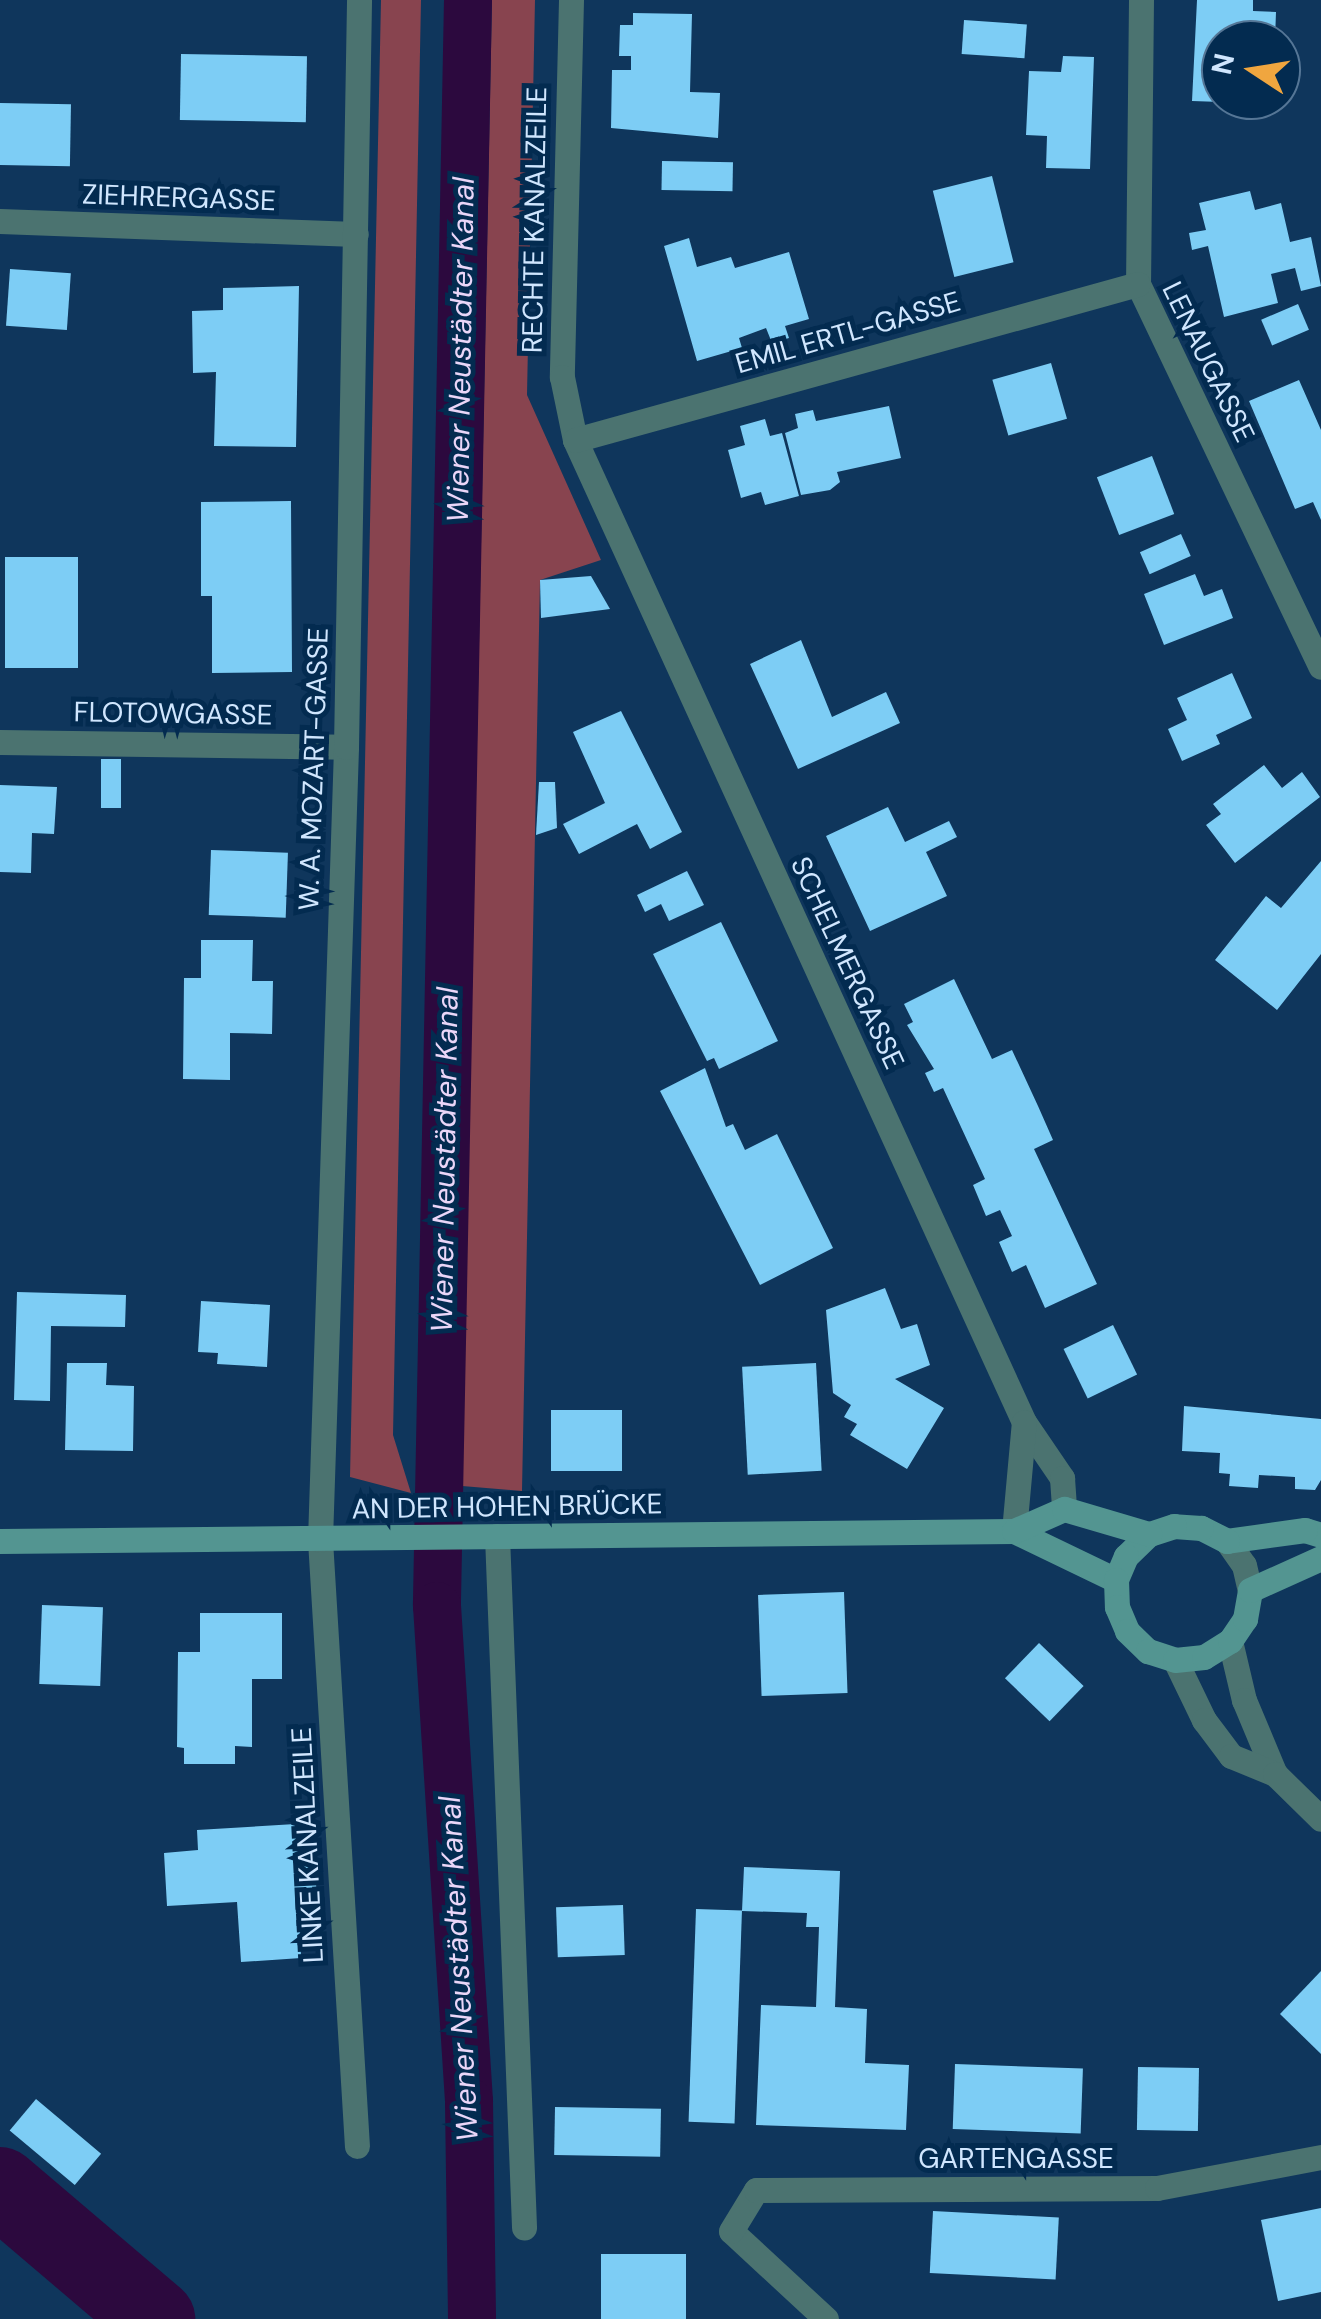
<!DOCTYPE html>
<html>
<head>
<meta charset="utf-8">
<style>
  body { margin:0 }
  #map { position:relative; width:1321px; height:2319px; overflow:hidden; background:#0f365c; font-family:"DM Sans",sans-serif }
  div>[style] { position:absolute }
  .green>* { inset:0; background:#88444f }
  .canal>* { height:48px; margin:-24px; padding:0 24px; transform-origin:24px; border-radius:24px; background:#2c093e }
  .river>* { height:80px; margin:-40px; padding:0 40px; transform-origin:40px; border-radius:40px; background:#2c093e }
  .building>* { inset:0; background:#7dcdf5; transform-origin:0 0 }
  .lane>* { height:25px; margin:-12.5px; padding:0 12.5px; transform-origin:12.5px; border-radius:12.5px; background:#4b7370 }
  .street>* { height:25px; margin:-12.5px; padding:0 12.5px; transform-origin:12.5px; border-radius:12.5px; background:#4b7370 }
  .secondary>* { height:25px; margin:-12.5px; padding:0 12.5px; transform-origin:12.5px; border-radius:12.5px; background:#539591 }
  span { translate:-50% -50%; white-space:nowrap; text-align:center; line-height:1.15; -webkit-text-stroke:10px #032b50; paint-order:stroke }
  .street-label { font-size:28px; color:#d0e6fe }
  .water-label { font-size:30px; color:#ead6f8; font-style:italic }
  .north { position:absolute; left:1201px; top:20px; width:100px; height:100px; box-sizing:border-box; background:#032b50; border:2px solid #557696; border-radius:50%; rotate:282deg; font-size:28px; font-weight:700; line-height:40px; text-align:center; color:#d0e6fe }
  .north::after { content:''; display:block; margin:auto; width:35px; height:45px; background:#f0a63f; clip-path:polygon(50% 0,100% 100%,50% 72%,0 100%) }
</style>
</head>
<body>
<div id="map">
  <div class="green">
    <i style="clip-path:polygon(381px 0,421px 0,393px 1435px,411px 1493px,350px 1477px)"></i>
    <i style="clip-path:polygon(492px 0,535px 0,527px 395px,601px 560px,540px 580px,522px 1491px,462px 1486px)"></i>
  </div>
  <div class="canal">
    <i style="left:468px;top:0;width:1606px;rotate:91.11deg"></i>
    <i style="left:437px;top:1606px;width:497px;rotate:86.3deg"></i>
    <i style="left:469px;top:2102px;width:217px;rotate:89.2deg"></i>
  </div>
  <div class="river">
    <i style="left:0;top:2187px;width:204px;rotate:40.4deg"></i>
  </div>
  <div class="building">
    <i style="clip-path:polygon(1197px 0,1253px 0,1253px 11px,1276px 12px,1275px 40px,1221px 40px,1221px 102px,1192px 101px)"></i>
    <i style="clip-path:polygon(633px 13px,692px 14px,690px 92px,720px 93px,718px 138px,611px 128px,612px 70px,631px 70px,631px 56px,619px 56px,620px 25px,633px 25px)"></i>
    <i style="left:964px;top:20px;width:63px;height:34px;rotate:4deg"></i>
    <i style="left:181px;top:54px;width:126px;height:66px;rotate:1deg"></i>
    <i style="clip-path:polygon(1063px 56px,1094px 57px,1090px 169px,1046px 168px,1047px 136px,1026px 135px,1029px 71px,1061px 72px)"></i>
    <i style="left:0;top:103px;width:71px;height:62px;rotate:1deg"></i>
    <i style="left:662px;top:161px;width:71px;height:29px;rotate:1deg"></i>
    <i style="left:992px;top:176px;width:89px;height:61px;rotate:76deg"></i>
    <i style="clip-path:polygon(1250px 191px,1255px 210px,1281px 203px,1290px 242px,1311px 237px,1321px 286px,1301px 291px,1295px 268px,1271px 274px,1278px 303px,1224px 317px,1208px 246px,1192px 250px,1189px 233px,1206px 230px,1199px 203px)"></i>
    <i style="clip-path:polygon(689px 238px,697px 267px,731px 257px,735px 268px,789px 252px,809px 319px,785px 326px,789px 338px,772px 343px,766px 328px,739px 338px,742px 348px,697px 361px,664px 246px)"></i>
    <i style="left:10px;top:269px;width:61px;height:57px;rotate:4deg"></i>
    <i style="clip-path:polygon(299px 286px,296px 447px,214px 446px,216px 372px,193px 373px,192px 311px,223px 310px,223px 288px)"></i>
    <i style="left:1298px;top:304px;width:28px;height:40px;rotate:67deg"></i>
    <i style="left:1051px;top:363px;width:58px;height:61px;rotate:74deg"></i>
    <i style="clip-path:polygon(1299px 380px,1321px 430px,1321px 520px,1313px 502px,1295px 509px,1249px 401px)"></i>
    <i style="clip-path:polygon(889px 406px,901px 458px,837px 472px,840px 482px,830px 490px,801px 495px,785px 433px,798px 428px,795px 414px,813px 410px,816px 421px)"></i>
    <i style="clip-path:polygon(765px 419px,770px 436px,782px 433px,799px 496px,765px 505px,761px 492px,741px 498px,728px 450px,745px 445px,740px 426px)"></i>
    <i style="left:1152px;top:456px;width:62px;height:59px;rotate:69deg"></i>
    <i style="clip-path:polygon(291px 501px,292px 672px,212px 673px,212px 596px,201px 596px,201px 502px)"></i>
    <i style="left:1181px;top:534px;width:24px;height:45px;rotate:66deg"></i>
    <i style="left:5px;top:557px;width:73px;height:111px"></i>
    <i style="clip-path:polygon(1195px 574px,1204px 596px,1222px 589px,1233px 618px,1164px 645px,1144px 594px)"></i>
    <i style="clip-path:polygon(591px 576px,610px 609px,541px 618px,540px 580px)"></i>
    <i style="clip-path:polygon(801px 640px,832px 717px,886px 692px,900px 723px,798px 769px,750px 664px)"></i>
    <i style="clip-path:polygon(1232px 673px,1252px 718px,1216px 735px,1220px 744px,1182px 761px,1168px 729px,1187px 720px,1177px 698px)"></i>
    <i style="clip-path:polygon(621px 711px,682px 832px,650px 849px,637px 824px,579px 854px,563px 824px,605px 803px,573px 732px)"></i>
    <i style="left:101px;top:759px;width:20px;height:49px"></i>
    <i style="clip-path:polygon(1264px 765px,1282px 788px,1302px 772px,1320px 797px,1235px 863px,1206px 825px,1221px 814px,1213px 804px)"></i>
    <i style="clip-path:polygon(539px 782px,555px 782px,557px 828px,536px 835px)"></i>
    <i style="clip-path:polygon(0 785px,57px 787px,54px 834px,32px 833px,31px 873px,0 872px)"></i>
    <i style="clip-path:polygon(888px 807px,905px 842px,949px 821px,957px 837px,926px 852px,947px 896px,870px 931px,826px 836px)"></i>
    <i style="left:211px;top:850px;width:77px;height:65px;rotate:2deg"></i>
    <i style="clip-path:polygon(1321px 861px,1321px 954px,1277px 1010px,1215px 960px,1266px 896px,1281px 908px)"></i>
    <i style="clip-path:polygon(687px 871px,704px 905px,669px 921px,661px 904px,645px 912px,637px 895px)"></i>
    <i style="clip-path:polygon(721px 922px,778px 1041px,719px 1069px,714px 1058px,707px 1061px,653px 954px)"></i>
    <i style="clip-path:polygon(201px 940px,253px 940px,252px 981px,273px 981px,272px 1034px,230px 1033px,230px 1080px,183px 1079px,184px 978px,201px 978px)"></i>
    <i style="clip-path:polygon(954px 979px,992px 1059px,1012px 1050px,1038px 1106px,1053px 1140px,1034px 1149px,1097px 1284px,1045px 1308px,1026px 1265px,1012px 1272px,999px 1242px,1012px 1236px,1000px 1210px,986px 1216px,973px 1185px,985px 1179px,943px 1088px,934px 1092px,925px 1073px,934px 1069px,907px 1025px,913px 1022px,904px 1004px)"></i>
    <i style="clip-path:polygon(705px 1068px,726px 1127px,733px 1124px,745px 1150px,777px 1134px,833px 1248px,760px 1285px,660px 1091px)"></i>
    <i style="clip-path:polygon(885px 1288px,901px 1329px,917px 1324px,930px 1365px,895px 1379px,944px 1408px,907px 1469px,850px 1435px,857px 1424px,844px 1417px,851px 1405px,833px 1393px,826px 1310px)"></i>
    <i style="clip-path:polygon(17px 1292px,126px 1295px,125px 1327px,51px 1326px,50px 1401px,14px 1400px)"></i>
    <i style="clip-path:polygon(201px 1301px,270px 1305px,267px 1367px,217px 1364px,218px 1353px,198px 1352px)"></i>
    <i style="left:1113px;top:1325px;width:55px;height:55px;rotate:64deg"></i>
    <i style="clip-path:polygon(67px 1363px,107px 1363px,106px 1385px,134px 1386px,133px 1451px,65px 1450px)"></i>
    <i style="left:816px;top:1363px;width:108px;height:74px;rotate:87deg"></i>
    <i style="clip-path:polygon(1184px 1406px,1321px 1419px,1321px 1480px,1315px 1490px,1295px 1489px,1295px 1477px,1259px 1475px,1258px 1488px,1229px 1486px,1230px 1474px,1219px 1473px,1220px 1453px,1182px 1451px)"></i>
    <i style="left:551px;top:1410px;width:71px;height:61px"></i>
    <i style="left:844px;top:1592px;width:101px;height:86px;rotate:88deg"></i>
    <i style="left:42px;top:1605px;width:61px;height:79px;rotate:2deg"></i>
    <i style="clip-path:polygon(200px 1613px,282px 1613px,282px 1679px,252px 1679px,252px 1747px,235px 1746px,235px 1764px,184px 1764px,184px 1748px,177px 1747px,178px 1652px,200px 1652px)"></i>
    <i style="left:1039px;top:1643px;width:62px;height:49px;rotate:44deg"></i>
    <i style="clip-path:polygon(312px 1823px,317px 1898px,299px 1899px,301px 1958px,241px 1962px,237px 1902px,167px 1906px,164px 1853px,198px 1850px,197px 1830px)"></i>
    <i style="clip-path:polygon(744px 1867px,840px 1871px,835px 2007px,867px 2009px,865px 2063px,909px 2065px,906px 2130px,756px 2125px,761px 2005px,816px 2007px,819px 1927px,806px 1927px,807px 1913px,742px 1911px)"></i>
    <i style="left:623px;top:1905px;width:50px;height:67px;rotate:88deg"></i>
    <i style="left:696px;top:1909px;width:46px;height:213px;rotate:2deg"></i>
    <i style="clip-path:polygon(1321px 1971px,1321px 2054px,1280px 2014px)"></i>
    <i style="left:955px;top:2064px;width:128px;height:65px;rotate:2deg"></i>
    <i style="left:1138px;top:2067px;width:61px;height:63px;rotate:1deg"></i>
    <i style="left:36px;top:2099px;width:85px;height:41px;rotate:40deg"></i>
    <i style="left:555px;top:2107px;width:106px;height:48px;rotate:1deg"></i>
    <i style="clip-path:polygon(1321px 2208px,1321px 2292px,1278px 2301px,1261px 2220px)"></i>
    <i style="left:933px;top:2211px;width:126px;height:62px;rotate:3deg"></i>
    <i style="left:601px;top:2254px;width:85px;height:65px"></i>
  </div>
  <div class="lane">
    <i style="left:320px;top:1540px;width:607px;rotate:86.51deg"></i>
  </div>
  <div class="street">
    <i style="left:571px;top:0;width:377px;rotate:91.4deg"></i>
    <i style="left:562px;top:377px;width:64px;rotate:78.3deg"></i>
    <i style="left:575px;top:440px;width:1080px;rotate:65.43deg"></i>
    <i style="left:1024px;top:1422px;width:68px;rotate:55.8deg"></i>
    <i style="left:1062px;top:1478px;width:31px;rotate:86deg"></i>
    <i style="left:1141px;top:0;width:284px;rotate:90.6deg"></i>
    <i style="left:1138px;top:284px;width:424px;rotate:64.5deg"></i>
    <i style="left:0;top:221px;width:356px;rotate:2.1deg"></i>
    <i style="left:575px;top:440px;width:584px;rotate:-15.49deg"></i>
    <i style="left:0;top:742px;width:346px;rotate:0.8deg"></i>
    <i style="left:1014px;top:1531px;width:109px;rotate:-84.8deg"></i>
    <i style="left:497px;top:1536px;width:692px;rotate:87.76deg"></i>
    <i style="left:320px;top:1540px;width:793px;rotate:-88.12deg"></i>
    <i style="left:346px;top:747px;width:747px;rotate:-89deg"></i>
    <i style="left:1227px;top:1541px;width:29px;rotate:55deg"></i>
    <i style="left:1244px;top:1565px;width:26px;rotate:77deg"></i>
    <i style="left:1230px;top:1641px;width:61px;rotate:76.7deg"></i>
    <i style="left:1244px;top:1700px;width:80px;rotate:67.3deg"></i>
    <i style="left:1175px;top:1660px;width:67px;rotate:64.2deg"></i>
    <i style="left:1204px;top:1720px;width:45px;rotate:53.1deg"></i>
    <i style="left:1231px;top:1756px;width:48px;rotate:22.2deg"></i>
    <i style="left:1275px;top:1774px;width:64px;rotate:44.4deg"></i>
    <i style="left:826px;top:2319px;width:129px;rotate:-137.2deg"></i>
    <i style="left:731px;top:2231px;width:48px;rotate:-58.6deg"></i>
    <i style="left:756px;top:2190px;width:401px;rotate:-0.3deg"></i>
    <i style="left:1157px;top:2188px;width:167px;rotate:-10.7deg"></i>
  </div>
  <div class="secondary">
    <i style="left:1014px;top:1531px;width:113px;rotate:25.7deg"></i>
    <i style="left:1321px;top:1535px;width:17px;rotate:-163deg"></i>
    <i style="left:1305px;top:1530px;width:79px;rotate:172deg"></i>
    <i style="left:1227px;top:1541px;width:29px;rotate:-153deg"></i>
    <i style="left:1201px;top:1528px;width:27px;rotate:-176deg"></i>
    <i style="left:1174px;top:1526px;width:26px;rotate:162deg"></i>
    <i style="left:1149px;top:1534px;width:32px;rotate:136deg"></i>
    <i style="left:1126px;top:1556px;width:26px;rotate:113deg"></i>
    <i style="left:1116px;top:1580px;width:27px;rotate:88deg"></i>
    <i style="left:1117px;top:1607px;width:26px;rotate:67deg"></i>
    <i style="left:1127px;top:1631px;width:29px;rotate:44deg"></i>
    <i style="left:1148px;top:1651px;width:28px;rotate:18deg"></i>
    <i style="left:1175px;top:1660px;width:29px;rotate:-6deg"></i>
    <i style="left:1204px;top:1657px;width:31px;rotate:-32deg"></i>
    <i style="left:1230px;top:1641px;width:27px;rotate:-56deg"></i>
    <i style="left:1245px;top:1619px;width:29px;rotate:-80deg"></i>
    <i style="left:1250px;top:1590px;width:78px;rotate:-24.3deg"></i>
    <i style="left:0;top:1541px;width:1014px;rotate:-0.57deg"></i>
    <i style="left:1014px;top:1531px;width:55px;rotate:-23.7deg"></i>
    <i style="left:1064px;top:1509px;width:89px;rotate:16.4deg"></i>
  </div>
  <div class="street-label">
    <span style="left:179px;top:198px;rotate:2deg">ZIEHRERGASSE</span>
    <span style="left:535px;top:220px;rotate:-89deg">RECHTE KANALZEILE</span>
    <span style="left:848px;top:333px;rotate:-16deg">EMIL ERTL-GASSE</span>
    <span style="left:1208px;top:362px;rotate:64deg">LENAUGASSE</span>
    <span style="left:173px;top:714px;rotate:1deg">FLOTOWGASSE</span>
    <span style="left:314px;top:769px;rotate:-88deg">W. A. MOZART-GASSE</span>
    <span style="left:847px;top:963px;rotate:65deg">SCHELMERGASSE</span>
    <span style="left:507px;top:1507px;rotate:-1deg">AN DER HOHEN BRÜCKE</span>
    <span style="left:308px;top:1845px;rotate:-93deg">LINKE KANALZEILE</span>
    <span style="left:1016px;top:2159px">GARTENGASSE</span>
  </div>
  <div class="water-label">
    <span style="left:461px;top:350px;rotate:-89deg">Wiener Neustädter Kanal</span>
    <span style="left:445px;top:1160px;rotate:-89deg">Wiener Neustädter Kanal</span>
    <span style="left:459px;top:1969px;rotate:-93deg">Wiener Neustädter Kanal</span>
  </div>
  <div class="north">N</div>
</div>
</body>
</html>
